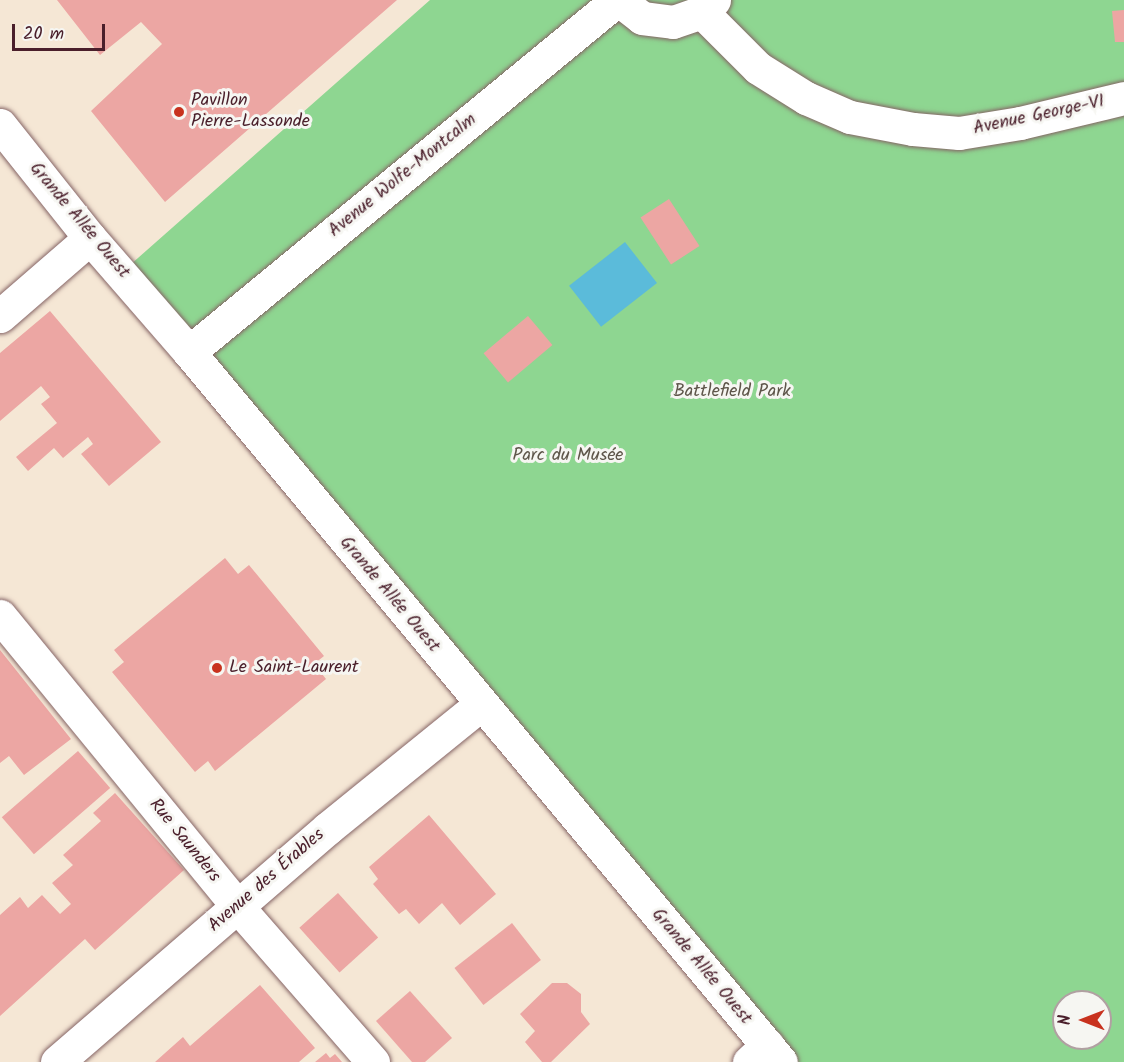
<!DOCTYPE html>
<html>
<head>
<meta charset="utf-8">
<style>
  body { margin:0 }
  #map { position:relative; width:1124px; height:1062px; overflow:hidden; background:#f5e7d5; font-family:Kalam,sans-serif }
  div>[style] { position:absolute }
  .green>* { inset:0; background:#8ed691 }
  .water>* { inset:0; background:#5bbbda; transform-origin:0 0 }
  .building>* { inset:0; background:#eca6a3; transform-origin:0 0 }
  .roads { filter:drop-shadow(0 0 2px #866566) drop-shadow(0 0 2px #866566) }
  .street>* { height:33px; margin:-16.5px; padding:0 16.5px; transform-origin:16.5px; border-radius:16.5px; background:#fff }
  .primary>* { height:33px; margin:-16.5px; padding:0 16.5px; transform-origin:16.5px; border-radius:16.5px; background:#fff }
  .dots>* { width:16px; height:16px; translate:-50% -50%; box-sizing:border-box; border:3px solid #f6f6f2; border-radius:50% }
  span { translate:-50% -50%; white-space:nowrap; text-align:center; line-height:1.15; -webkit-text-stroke:6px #f6f6f2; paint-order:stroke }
  .poi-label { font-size:18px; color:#4a1f2b }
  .left { translate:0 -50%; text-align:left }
  .street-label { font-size:18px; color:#4a1f2b }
  .park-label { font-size:18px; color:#5e564a }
  .north { position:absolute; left:1052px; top:990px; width:60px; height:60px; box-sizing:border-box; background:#f6f6f2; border:2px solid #b1a0a2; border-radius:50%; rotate:270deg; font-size:16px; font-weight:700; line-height:24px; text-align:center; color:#4a1f2b }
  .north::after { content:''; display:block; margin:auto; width:21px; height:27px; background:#c8321e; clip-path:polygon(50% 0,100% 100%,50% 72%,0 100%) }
  .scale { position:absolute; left:12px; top:24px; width:93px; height:27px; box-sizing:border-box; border:3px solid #4a1f2b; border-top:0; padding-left:8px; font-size:18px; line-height:21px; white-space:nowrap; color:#4a1f2b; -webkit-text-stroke:4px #f6f6f2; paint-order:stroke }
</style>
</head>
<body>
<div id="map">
  <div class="green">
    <i style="clip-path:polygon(evenodd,430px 0,1124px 0,1124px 1062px,781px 1062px,121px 273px,430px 0,1064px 1002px,1100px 1002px,1100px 1038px,1064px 1038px,1064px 1002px)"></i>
  </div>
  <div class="water">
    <i style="left:625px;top:242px;width:52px;height:71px;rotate:52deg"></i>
  </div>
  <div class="building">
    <i style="clip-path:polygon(57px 0,397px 0,165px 202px,91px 111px,162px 44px,141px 22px,100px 55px)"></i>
    <i style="clip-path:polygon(1124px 10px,1124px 42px,1115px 42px,1112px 11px)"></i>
    <i style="left:669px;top:199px;width:56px;height:34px;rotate:57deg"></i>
    <i style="clip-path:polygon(50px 311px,161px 442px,109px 486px,81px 454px,93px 444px,88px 437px,63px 458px,54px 448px,28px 471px,16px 457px,57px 423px,41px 404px,50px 397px,41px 386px,0 421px,0 353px)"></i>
    <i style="left:528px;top:316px;width:38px;height:58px;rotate:50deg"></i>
    <i style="clip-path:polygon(225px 558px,238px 574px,249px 565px,324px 656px,314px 664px,326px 679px,215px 771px,208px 761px,195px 772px,112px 672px,124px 662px,114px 650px)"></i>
    <i style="clip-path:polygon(0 650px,71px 739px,24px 775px,9px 756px,0 763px)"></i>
    <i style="left:78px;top:751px;width:49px;height:101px;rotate:49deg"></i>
    <i style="clip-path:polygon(115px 793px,184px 870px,95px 950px,85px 939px,0 1016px,0 915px,20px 897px,28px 908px,42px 895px,60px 914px,71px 904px,52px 883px,73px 865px,63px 855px,101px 821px,93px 813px)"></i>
    <i style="clip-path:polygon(429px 815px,496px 894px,460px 925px,442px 903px,419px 924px,406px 909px,399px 914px,373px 884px,378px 879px,369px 867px)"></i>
    <i style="left:338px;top:893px;width:60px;height:52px;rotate:48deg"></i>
    <i style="left:512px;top:923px;width:47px;height:73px;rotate:52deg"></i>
    <i style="clip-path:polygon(552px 983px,567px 983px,581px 994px,581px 1012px,590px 1024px,551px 1062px,542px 1062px,525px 1042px,535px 1031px,520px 1014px)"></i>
    <i style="clip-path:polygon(260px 985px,315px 1048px,299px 1062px,155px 1062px,183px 1037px,190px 1046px)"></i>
    <i style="clip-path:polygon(410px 991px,452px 1038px,425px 1062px,412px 1062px,376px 1021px)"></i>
    <i style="clip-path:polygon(326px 1053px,330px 1058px,335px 1054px,342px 1062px,315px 1062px)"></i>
  </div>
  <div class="roads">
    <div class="street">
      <i style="left:619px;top:0;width:29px;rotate:38deg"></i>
      <i style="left:642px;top:18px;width:31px;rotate:7deg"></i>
      <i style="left:673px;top:22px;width:31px;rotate:-19deg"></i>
      <i style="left:702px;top:12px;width:17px;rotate:-45deg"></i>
      <i style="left:702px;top:12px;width:79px;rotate:45deg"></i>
      <i style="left:758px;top:68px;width:57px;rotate:32deg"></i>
      <i style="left:806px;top:98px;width:48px;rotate:23.4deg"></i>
      <i style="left:850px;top:117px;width:64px;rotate:10.8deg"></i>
      <i style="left:913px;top:129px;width:46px;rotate:5deg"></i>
      <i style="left:959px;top:133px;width:62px;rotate:-9.3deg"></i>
      <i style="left:1020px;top:123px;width:107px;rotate:-13.5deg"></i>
      <i style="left:0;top:316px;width:119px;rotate:-40.9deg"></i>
      <i style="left:189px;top:352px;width:554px;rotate:-39.43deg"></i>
      <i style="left:0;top:616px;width:375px;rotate:50.7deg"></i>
      <i style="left:237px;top:906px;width:207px;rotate:48.9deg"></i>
      <i style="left:57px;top:1062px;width:358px;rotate:-40.8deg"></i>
      <i style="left:328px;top:828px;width:197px;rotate:-39deg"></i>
      <i style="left:749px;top:1062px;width:25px;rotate:-43deg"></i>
    </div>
    <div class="primary">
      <i style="left:0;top:125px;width:144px;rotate:51.5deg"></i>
      <i style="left:90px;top:238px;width:151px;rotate:49deg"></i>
      <i style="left:189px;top:352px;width:924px;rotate:50.18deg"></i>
    </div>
  </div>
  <div class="dots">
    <i style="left:179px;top:112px;background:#c8321e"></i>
    <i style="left:217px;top:668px;background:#c8321e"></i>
  </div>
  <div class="poi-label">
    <span class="left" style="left:191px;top:112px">Pavillon<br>Pierre-Lassonde</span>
    <span class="left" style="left:229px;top:668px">Le Saint-Laurent</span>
  </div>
  <div class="street-label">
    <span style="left:1039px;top:116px;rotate:-12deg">Avenue George-VI</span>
    <span style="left:403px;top:176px;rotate:-39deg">Avenue Wolfe-Montcalm</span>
    <span style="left:79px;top:221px;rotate:50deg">Grande Allée Ouest</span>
    <span style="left:389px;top:595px;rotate:50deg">Grande Allée Ouest</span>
    <span style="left:184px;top:841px;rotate:51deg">Rue Saunders</span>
    <span style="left:267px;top:881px;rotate:-41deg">Avenue des Érables</span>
    <span style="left:701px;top:967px;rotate:50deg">Grande Allée Ouest</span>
  </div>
  <div class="park-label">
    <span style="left:732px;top:392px">Battlefield Park</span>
    <span style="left:568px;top:456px">Parc du Musée</span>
  </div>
  <div class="north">N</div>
  <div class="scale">20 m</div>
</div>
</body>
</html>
